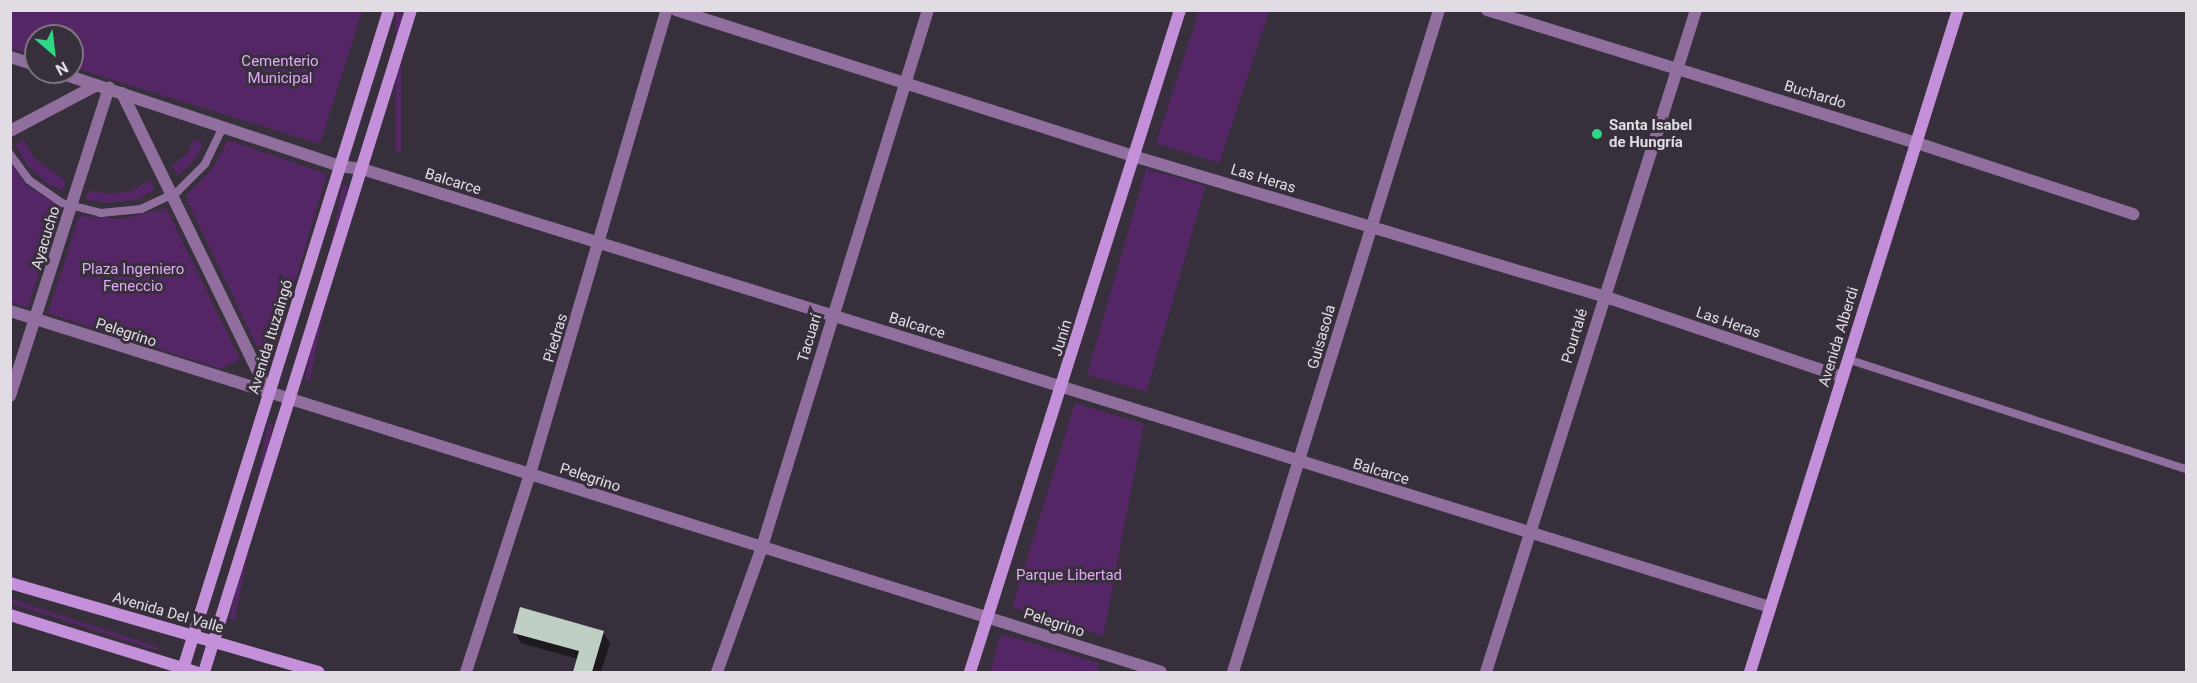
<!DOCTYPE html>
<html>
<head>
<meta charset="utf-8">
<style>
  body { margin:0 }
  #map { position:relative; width:2197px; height:683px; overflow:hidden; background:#372f3b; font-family:Roboto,sans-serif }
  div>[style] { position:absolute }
  .green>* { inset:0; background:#552666; transform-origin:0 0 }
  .shadow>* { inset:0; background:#0007 }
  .building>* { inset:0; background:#bfcfc4 }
  .lane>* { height:8px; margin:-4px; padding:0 4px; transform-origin:4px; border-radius:4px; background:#906f9e }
  .street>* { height:12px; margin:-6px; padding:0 6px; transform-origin:6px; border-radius:6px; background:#906f9e }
  .secondary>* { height:12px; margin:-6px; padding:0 6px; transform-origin:6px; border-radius:6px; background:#c590da }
  .dots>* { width:16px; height:16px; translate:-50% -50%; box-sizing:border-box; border:3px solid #372f3b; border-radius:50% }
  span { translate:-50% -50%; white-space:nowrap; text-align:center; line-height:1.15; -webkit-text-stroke:6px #372f3b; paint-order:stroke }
  .park-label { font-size:15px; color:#dfaaf4 }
  .street-label { font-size:15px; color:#e1dbe3 }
  .poi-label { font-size:15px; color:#e1dbe3; font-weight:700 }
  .left { translate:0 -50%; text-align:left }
  .frame { position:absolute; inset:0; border:12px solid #e1dbe3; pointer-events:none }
  .north { position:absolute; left:24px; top:24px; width:60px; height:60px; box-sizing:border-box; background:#372f3b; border:2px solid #7b747e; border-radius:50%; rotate:152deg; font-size:16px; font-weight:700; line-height:24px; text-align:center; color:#e1dbe3 }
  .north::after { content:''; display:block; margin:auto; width:21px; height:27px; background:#2ed883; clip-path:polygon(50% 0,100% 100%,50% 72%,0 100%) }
</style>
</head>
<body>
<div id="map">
  <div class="green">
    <i style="clip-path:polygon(10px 11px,11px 10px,362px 11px,320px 144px,72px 67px,72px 36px,36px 36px,36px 56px,11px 48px)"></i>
    <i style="left:396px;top:11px;width:5px;height:141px"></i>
    <i style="clip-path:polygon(1199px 11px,1269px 11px,1219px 163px,1156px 143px)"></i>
    <i style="clip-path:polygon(24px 140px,34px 158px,66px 181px,62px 191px,47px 183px,27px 165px,15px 144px)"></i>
    <i style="clip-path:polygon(193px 140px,203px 143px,195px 159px,178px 176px,172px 166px,187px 154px)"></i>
    <i style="clip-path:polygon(228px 140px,327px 174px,277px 342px,259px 351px,185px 196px,211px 171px)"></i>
    <i style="clip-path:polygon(11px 162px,25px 184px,59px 206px,28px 308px,11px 302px)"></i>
    <i style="left:1146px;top:169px;width:62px;height:214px;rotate:16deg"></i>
    <i style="clip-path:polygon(150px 180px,155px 189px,136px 200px,109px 203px,85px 200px,89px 190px,108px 194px,131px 191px)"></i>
    <i style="left:343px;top:184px;width:5px;height:200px;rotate:11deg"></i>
    <i style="clip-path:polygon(166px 208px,240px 359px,221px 369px,48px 313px,79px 216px,121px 219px)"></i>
    <i style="clip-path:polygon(1075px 403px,1144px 424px,1103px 636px,1012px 607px)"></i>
    <i style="left:268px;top:423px;width:5px;height:200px;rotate:11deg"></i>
    <i style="left:11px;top:599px;width:155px;height:4px;rotate:18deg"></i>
    <i style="clip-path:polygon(1001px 634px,1099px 663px,1097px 672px,990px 672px)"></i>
  </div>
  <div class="shadow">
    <i style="clip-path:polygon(515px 632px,603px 632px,610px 643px,601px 672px,575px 672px,578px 659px,521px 643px)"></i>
  </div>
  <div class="building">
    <i style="clip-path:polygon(520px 607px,604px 631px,592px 672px,573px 672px,579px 651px,513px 633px)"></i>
  </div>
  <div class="lane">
    <i style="left:10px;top:154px;width:32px;rotate:54deg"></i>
    <i style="left:29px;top:180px;width:40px;rotate:34.9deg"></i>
    <i style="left:62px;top:203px;width:40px;rotate:14.4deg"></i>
    <i style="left:101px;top:213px;width:40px;rotate:-5.7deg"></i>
    <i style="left:141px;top:209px;width:40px;rotate:-25deg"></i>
    <i style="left:177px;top:192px;width:40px;rotate:-45deg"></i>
    <i style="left:205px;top:164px;width:41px;rotate:-64.1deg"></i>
    <i style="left:1847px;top:359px;width:356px;rotate:18deg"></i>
  </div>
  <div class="street">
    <i style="left:676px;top:10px;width:480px;rotate:17.7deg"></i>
    <i style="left:1133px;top:156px;width:490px;rotate:16.6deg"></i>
    <i style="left:1603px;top:296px;width:252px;rotate:18.7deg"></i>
    <i style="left:1487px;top:10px;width:447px;rotate:17.2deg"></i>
    <i style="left:1914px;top:142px;width:231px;rotate:18.2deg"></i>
    <i style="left:10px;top:57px;width:27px;rotate:17deg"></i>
    <i style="left:57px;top:72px;width:298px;rotate:18.4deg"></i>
    <i style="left:340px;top:166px;width:22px;rotate:8deg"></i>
    <i style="left:362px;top:169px;width:1475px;rotate:17.28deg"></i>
    <i style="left:122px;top:93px;width:335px;rotate:64deg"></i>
    <i style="left:10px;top:131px;width:98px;rotate:-27.9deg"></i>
    <i style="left:10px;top:311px;width:1206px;rotate:17.41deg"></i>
    <i style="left:10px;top:396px;width:324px;rotate:-72.2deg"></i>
    <i style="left:466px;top:672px;width:208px;rotate:-72.1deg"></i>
    <i style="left:530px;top:474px;width:484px;rotate:-73.6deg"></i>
    <i style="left:717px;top:672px;width:130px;rotate:-70.2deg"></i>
    <i style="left:761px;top:550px;width:565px;rotate:-72.82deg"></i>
    <i style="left:1233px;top:672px;width:693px;rotate:-72.71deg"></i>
    <i style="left:1486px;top:672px;width:695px;rotate:-72.4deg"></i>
  </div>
  <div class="secondary">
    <i style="left:10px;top:583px;width:321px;rotate:16.1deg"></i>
    <i style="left:10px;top:615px;width:194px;rotate:17.1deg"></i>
    <i style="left:182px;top:672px;width:694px;rotate:-72.64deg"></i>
    <i style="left:204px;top:672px;width:694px;rotate:-72.64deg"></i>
    <i style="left:970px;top:672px;width:695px;rotate:-72.4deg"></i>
    <i style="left:1750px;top:672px;width:694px;rotate:-72.56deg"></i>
  </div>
  <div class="dots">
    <i style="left:1597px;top:134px;background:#2ed883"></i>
  </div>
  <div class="park-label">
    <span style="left:280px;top:70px">Cementerio<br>Municipal</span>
    <span style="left:133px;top:278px">Plaza Ingeniero<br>Feneccio</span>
    <span style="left:1069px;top:576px">Parque Libertad</span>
  </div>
  <div class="street-label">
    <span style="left:1815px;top:95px;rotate:17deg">Buchardo</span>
    <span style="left:1263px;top:179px;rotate:17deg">Las Heras</span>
    <span style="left:453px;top:182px;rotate:17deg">Balcarce</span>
    <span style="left:46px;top:238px;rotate:-73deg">Ayacucho</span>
    <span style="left:1728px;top:323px;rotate:19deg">Las Heras</span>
    <span style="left:917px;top:326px;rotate:17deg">Balcarce</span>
    <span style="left:126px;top:333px;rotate:18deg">Pelegrino</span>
    <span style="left:1575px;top:336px;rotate:-73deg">Pourtalé</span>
    <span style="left:271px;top:337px;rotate:-73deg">Avenida Ituzaingó</span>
    <span style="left:1322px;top:337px;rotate:-74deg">Guisasola</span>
    <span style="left:1839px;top:337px;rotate:-73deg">Avenida Alberdi</span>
    <span style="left:556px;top:338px;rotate:-73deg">Piedras</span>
    <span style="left:810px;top:338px;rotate:-73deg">Tacuarí</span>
    <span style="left:1062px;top:338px;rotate:-73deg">Junín</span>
    <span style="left:1381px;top:472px;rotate:17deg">Balcarce</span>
    <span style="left:590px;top:478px;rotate:18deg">Pelegrino</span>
    <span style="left:168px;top:613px;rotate:16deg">Avenida Del Valle</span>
    <span style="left:1054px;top:623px;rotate:18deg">Pelegrino</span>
  </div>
  <div class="poi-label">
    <span class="left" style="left:1609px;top:134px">Santa Isabel<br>de Hungría</span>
  </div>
  <div class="frame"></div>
  <div class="north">N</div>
</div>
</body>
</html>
